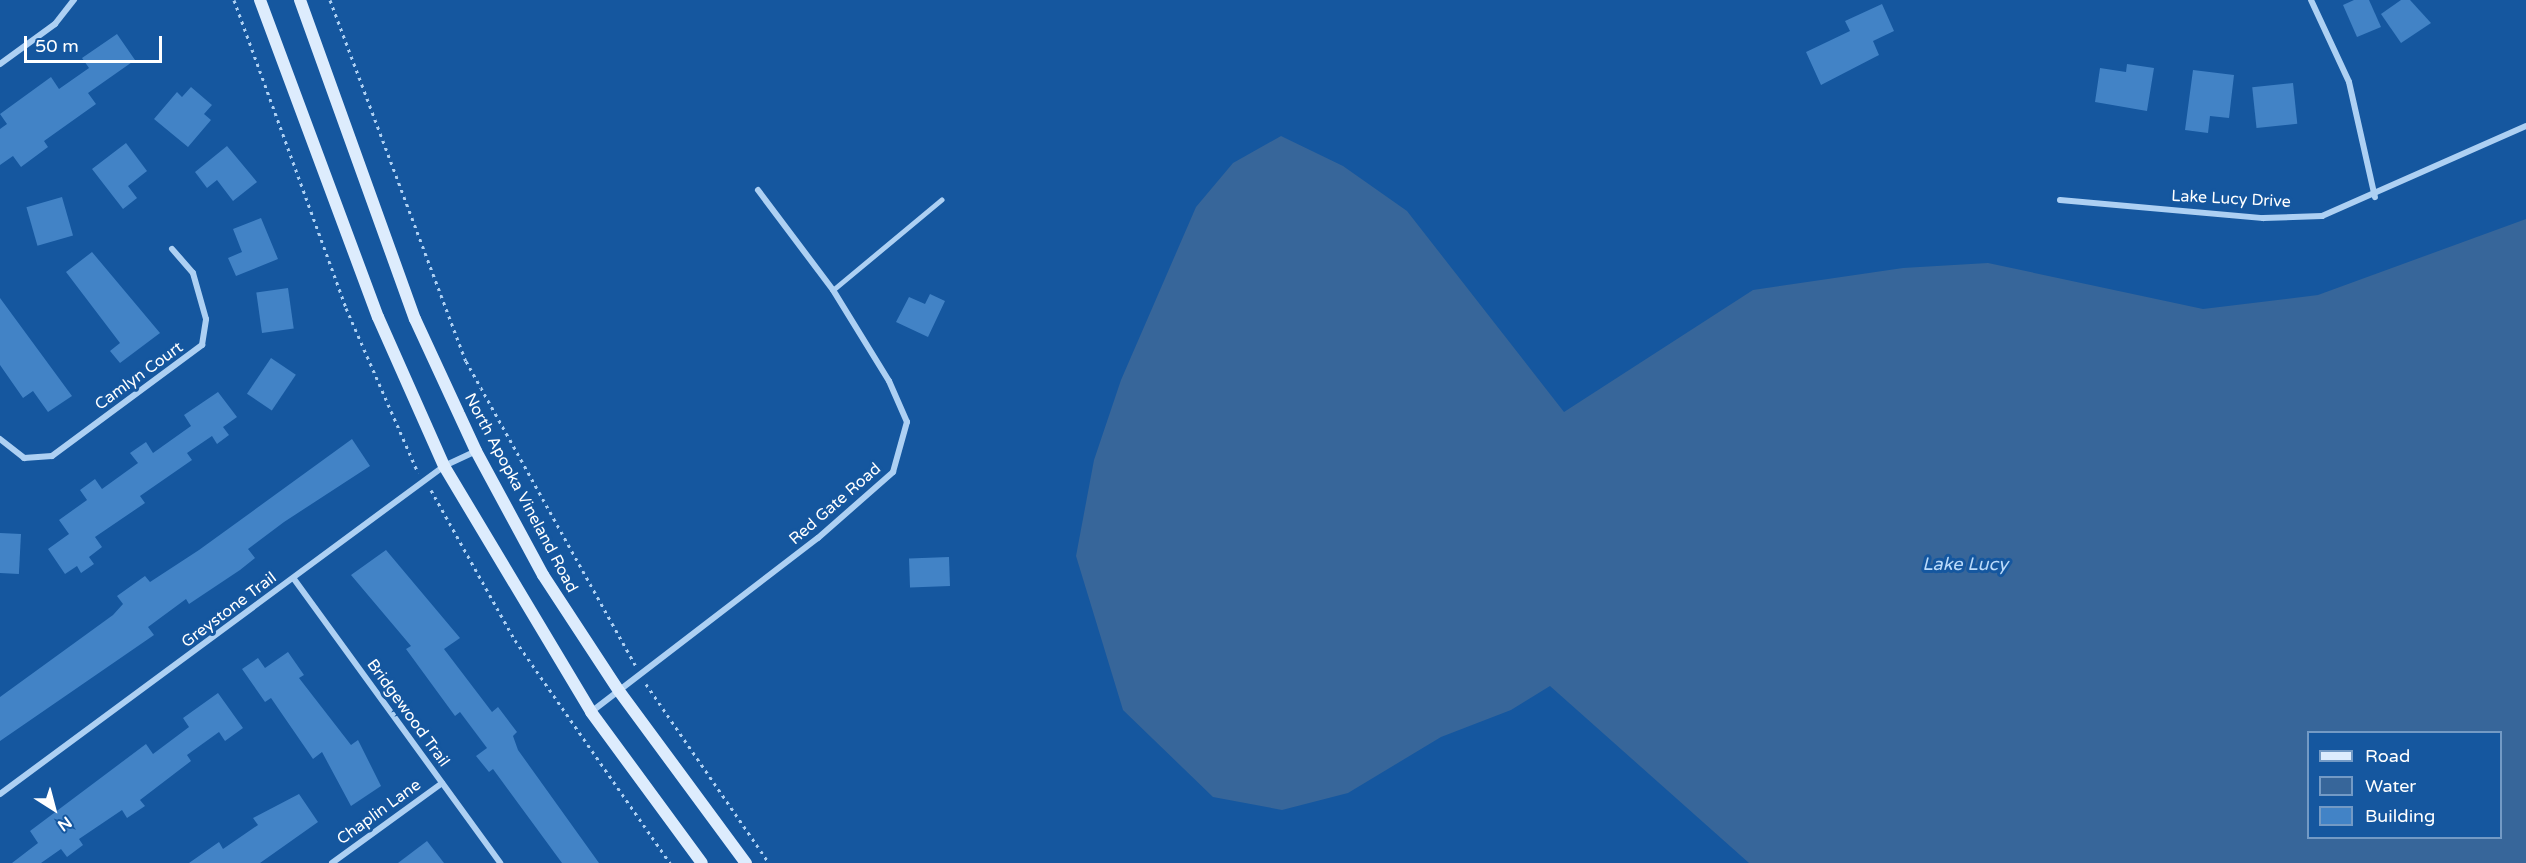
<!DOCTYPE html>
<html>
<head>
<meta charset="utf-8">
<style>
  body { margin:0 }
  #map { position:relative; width:2526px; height:863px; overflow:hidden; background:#15579f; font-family:"Varela Round",sans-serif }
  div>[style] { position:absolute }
  .water>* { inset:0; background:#37669a }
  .building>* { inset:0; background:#4283c6; transform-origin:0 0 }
  .path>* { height:3px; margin-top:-1.5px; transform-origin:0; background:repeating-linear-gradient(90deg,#add0f3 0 3px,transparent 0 7.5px) }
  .lane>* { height:4.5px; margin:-2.25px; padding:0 2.25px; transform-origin:2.25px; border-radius:2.25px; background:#add0f3 }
  .street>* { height:6px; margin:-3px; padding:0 3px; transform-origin:3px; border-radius:3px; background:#add0f3 }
  .secondary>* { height:12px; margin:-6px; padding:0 6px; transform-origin:6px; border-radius:6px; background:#ddecfd }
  span { translate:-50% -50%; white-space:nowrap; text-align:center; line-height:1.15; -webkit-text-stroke:6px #15579f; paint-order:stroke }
  .street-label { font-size:16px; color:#fff }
  .water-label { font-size:18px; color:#badafa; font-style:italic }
  .legend { position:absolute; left:2307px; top:731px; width:195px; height:108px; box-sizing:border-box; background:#15579f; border:2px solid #739ac5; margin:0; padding:8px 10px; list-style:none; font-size:18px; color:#fff }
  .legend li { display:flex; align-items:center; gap:12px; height:30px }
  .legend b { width:30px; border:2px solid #739ac5 }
  .north { position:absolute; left:24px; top:779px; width:60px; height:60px; -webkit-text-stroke:4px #15579f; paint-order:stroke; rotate:144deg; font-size:16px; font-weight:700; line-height:24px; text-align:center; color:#fff }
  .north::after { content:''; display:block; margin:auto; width:21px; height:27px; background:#fff; clip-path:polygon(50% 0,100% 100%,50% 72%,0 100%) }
  .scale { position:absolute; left:24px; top:36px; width:138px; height:27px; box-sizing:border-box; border:3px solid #fff; border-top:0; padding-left:8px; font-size:18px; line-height:21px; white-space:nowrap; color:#fff; -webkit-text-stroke:4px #15579f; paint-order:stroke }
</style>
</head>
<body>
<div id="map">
  <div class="water">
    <i style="clip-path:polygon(evenodd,1281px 136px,1343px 166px,1407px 211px,1564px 412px,1753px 290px,1903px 268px,1988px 263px,2203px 309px,2318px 295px,2526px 219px,2526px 863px,1749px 863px,1550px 686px,1511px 710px,1441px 737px,1348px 793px,1282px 810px,1213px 797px,1123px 710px,1076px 556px,1094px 460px,1121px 380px,1196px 207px,1233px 163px,1281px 136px,2308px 732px,2500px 732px,2500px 838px,2308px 838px,2308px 732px)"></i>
  </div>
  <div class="building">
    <i style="clip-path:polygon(2354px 0,2369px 0,2381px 27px,2357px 37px,2343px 5px)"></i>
    <i style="clip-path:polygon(2401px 0,2410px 0,2431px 23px,2401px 43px,2381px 14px)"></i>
    <i style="clip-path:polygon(1882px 4px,1894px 31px,1873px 41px,1879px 55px,1821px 85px,1806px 52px,1850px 31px,1845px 21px)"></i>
    <i style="clip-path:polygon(117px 34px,135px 60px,88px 93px,96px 104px,44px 141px,48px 147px,21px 167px,13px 156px,0 165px,0 129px,7px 124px,0 114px,51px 77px,59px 89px,89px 68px,82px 58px)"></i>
    <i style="clip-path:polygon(2127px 64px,2154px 68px,2147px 111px,2095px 102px,2100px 68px,2126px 72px)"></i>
    <i style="clip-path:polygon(2193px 70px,2234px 75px,2229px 118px,2210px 116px,2208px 133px,2185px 130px)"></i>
    <i style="left:2293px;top:83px;width:41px;height:41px;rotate:84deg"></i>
    <i style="clip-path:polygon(191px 87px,212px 105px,204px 114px,211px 120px,188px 147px,154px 119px,177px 92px,182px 97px)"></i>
    <i style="clip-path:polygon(126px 143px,147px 171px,128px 186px,137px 198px,123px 209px,92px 169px)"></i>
    <i style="clip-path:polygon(227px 146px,257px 182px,233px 201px,217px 180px,207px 188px,195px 172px)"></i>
    <i style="left:62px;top:197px;width:40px;height:37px;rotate:74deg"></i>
    <i style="clip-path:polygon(261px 218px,278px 259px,236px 276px,228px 258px,242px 252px,233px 229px)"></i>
    <i style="clip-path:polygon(92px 252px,160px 333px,120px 363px,110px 351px,120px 343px,66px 272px)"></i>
    <i style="left:288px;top:288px;width:41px;height:32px;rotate:82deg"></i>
    <i style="clip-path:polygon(930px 294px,945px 301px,928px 337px,896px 322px,909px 297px,925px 304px)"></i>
    <i style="clip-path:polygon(0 298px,72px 396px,48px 412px,33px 391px,23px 398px,0 365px)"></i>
    <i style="left:271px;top:358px;width:30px;height:43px;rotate:34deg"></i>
    <i style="clip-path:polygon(218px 392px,237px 417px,223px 427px,229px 435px,217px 444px,212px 436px,187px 453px,192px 460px,140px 496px,145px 503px,95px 537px,102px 547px,89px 557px,94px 564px,81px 573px,77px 566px,65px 574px,48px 549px,69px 534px,59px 520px,87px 500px,80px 490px,95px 479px,102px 489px,138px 463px,130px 453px,146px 442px,153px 453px,191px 426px,184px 415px)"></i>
    <i style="clip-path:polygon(352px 439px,370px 466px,284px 522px,248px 549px,255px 558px,240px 570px,189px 604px,186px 599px,148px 627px,154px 635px,0 741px,0 697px,113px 615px,123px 604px,117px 596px,145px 576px,150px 582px,199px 550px)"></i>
    <i style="left:0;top:533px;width:21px;height:40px;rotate:3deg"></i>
    <i style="clip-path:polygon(386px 550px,460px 638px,444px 649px,492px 712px,498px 707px,517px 732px,513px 736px,518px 750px,599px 863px,562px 863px,493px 769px,489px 772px,476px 756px,487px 748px,460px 712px,455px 716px,406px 649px,411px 646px,351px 575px)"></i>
    <i style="left:949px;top:557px;width:29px;height:40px;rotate:88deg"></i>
    <i style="clip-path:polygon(288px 652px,304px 675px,299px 678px,351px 745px,358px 740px,381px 786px,351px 806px,322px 752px,313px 759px,271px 698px,265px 702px,242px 669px,258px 658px,265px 668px)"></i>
    <i style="clip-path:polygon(218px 693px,243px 728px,225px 741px,219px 732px,187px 755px,191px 761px,140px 800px,145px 806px,127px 818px,122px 810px,79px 839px,83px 845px,67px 857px,61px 849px,41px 863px,12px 863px,38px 843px,30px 831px,146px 744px,153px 754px,189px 727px,183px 718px)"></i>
    <i style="clip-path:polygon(299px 794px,318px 822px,260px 863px,189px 863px,219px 842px,223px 849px,258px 825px,253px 818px)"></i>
    <i style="clip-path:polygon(427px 841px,444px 863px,398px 863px)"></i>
  </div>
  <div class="path">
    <i style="left:234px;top:0;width:328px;rotate:70deg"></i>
    <i style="left:346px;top:308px;width:180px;rotate:66.4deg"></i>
    <i style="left:330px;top:0;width:386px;rotate:69.4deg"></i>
    <i style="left:466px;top:361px;width:348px;rotate:60.9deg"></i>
    <i style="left:431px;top:490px;width:172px;rotate:60.8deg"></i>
    <i style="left:515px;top:640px;width:272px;rotate:55.2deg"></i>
    <i style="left:646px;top:684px;width:217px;rotate:55.5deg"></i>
  </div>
  <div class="lane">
    <i style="left:833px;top:290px;width:141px;rotate:-39.8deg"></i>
  </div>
  <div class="street">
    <i style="left:2311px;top:0;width:90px;rotate:65.1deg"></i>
    <i style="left:2349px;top:82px;width:118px;rotate:77.3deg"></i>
    <i style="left:0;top:64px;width:68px;rotate:-36deg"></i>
    <i style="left:55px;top:24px;width:31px;rotate:-52deg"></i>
    <i style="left:2060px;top:200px;width:204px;rotate:5.1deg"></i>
    <i style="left:2263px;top:218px;width:59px;rotate:-1.9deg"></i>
    <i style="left:2322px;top:216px;width:223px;rotate:-23.8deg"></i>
    <i style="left:0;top:439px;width:31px;rotate:38deg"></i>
    <i style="left:24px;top:458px;width:28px;rotate:-4deg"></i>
    <i style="left:52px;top:456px;width:187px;rotate:-36.5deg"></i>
    <i style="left:202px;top:345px;width:26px;rotate:-81deg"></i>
    <i style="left:206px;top:319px;width:48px;rotate:-105.8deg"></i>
    <i style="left:193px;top:273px;width:32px;rotate:-131deg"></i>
    <i style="left:294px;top:579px;width:351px;rotate:54deg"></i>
    <i style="left:591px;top:712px;width:286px;rotate:-37.5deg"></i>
    <i style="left:818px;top:538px;width:100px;rotate:-41.3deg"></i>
    <i style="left:893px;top:472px;width:52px;rotate:-74.4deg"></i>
    <i style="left:907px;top:422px;width:45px;rotate:-113.7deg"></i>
    <i style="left:889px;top:381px;width:107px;rotate:-121.6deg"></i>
    <i style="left:833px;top:290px;width:125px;rotate:-126.9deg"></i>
    <i style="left:0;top:794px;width:552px;rotate:-36.45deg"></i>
    <i style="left:444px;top:466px;width:35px;rotate:-25deg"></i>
    <i style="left:332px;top:863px;width:136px;rotate:-36deg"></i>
  </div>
  <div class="secondary">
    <i style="left:260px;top:0;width:338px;rotate:69.6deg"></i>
    <i style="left:378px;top:317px;width:163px;rotate:66.1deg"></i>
    <i style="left:444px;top:466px;width:287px;rotate:59.1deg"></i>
    <i style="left:591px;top:712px;width:187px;rotate:53.7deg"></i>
    <i style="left:300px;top:0;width:339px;rotate:70.2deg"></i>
    <i style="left:415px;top:319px;width:145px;rotate:65.2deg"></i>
    <i style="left:476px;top:451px;width:141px;rotate:61.6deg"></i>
    <i style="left:543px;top:575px;width:139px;rotate:56.8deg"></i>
    <i style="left:619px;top:691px;width:214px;rotate:53.6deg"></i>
  </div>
  <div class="street-label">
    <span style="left:2231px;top:199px;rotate:3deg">Lake Lucy Drive</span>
    <span style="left:139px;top:376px;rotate:-36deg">Camlyn Court</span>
    <span style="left:521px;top:493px;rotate:62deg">North Apopka Vineland Road</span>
    <span style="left:835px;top:504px;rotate:-41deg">Red Gate Road</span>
    <span style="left:229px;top:610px;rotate:-37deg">Greystone Trail</span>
    <span style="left:408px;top:713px;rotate:54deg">Bridgewood Trail</span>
    <span style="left:379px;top:812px;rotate:-36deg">Chaplin Lane</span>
  </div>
  <div class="water-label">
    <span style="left:1965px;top:564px">Lake Lucy</span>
  </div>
  <ul class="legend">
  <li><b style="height:8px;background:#ddecfd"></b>Road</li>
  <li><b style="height:16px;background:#37669a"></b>Water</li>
  <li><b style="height:16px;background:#4283c6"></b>Building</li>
  </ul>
  <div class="north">N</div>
  <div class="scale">50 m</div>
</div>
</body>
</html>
